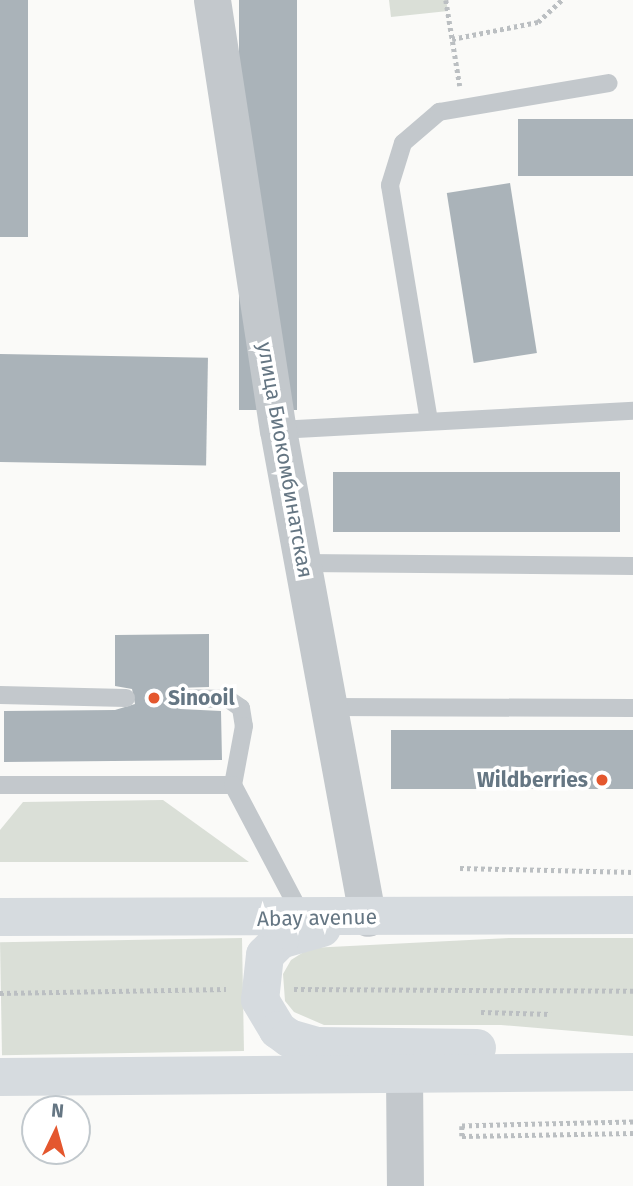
<!DOCTYPE html>
<html>
<head>
<meta charset="utf-8">
<style>
  body { margin:0 }
  #map { position:relative; width:633px; height:1186px; overflow:hidden; background:#fafaf8; font-family:"Fira Sans",sans-serif }
  div>[style] { position:absolute }
  .green>* { inset:0; background:#dadfd7; transform-origin:0 0 }
  .building>* { inset:0; background:#aab3b9; transform-origin:0 0 }
  .path>* { height:4.5px; margin-top:-2.25px; transform-origin:0; background:repeating-linear-gradient(90deg,#bbbfc2 0 3.5px,transparent 0 7px) }
  .service>* { height:18px; margin:-9px; padding:0 9px; transform-origin:9px; border-radius:9px; background:#c3c8cc }
  .minor>* { height:37px; margin:-18.5px; padding:0 18.5px; transform-origin:18.5px; border-radius:18.5px; background:#c3c8cc }
  .secondary>* { height:38px; margin:-19px; padding:0 19px; transform-origin:19px; border-radius:19px; background:#d6dbdf }
  .dots>* { width:19px; height:19px; translate:-50% -50%; box-sizing:border-box; border:4px solid #fff; border-radius:50% }
  span { translate:-50% -50%; white-space:nowrap; text-align:center; line-height:1.15; -webkit-text-stroke:7px #fff; paint-order:stroke }
  .street-label { font-size:21px; color:#657683 }
  .poi-label { font-size:21px; color:#657683; font-weight:700 }
  .left { translate:0 -50%; text-align:left }
  .right { translate:-100% -50%; text-align:right }
  .north { position:absolute; left:21px; top:1095px; width:70px; height:70px; box-sizing:border-box; background:#fff; border:2px solid #c1c8cd; border-radius:50%; rotate:5deg; font-size:19px; font-weight:700; line-height:28px; text-align:center; color:#657683 }
  .north::after { content:''; display:block; margin:auto; width:24px; height:32px; background:#e4572e; clip-path:polygon(50% 0,100% 100%,50% 72%,0 100%) }
</style>
</head>
<body>
<div id="map">
  <div class="green">
    <i style="clip-path:polygon(389px 0,446px 0,448px 11px,391px 17px)"></i>
    <i style="clip-path:polygon(163px 800px,249px 862px,0 862px,0 830px,23px 802px)"></i>
    <i style="left:242px;top:938px;width:113px;height:242px;rotate:89deg"></i>
    <i style="clip-path:polygon(509px 938px,633px 938px,633px 1036px,501px 1025px,324px 1025px,294px 1012px,285px 1001px,283px 974px,291px 960px,310px 948px)"></i>
  </div>
  <div class="building">
    <i style="left:0;top:0;width:28px;height:237px"></i>
    <i style="left:239px;top:0;width:58px;height:410px"></i>
    <i style="left:633px;top:119px;width:57px;height:115px;rotate:90deg"></i>
    <i style="left:510px;top:183px;width:172px;height:64px;rotate:81deg"></i>
    <i style="left:0;top:354px;width:208px;height:108px;rotate:1deg"></i>
    <i style="left:620px;top:472px;width:60px;height:287px;rotate:90deg"></i>
    <i style="clip-path:polygon(209px 634px,209px 687px,176px 688px,170px 698px,180px 709px,221px 711px,222px 760px,4px 762px,4px 711px,115px 710px,135px 704px,132px 689px,115px 686px,115px 635px)"></i>
    <i style="left:391px;top:730px;width:242px;height:59px"></i>
  </div>
  <div class="path">
    <i style="left:446px;top:0;width:87px;rotate:80.8deg"></i>
    <i style="left:452px;top:39px;width:88px;rotate:-11.2deg"></i>
    <i style="left:538px;top:22px;width:33px;rotate:-43deg"></i>
    <i style="left:460px;top:868px;width:173px;rotate:1.3deg"></i>
    <i style="left:294px;top:989px;width:339px;rotate:0.3deg"></i>
    <i style="left:0;top:993px;width:226px;rotate:-1deg"></i>
    <i style="left:481px;top:1012px;width:70px;rotate:1.6deg"></i>
    <i style="left:633px;top:1122px;width:171px;rotate:178.7deg"></i>
    <i style="left:462px;top:1126px;width:10px;rotate:90deg"></i>
    <i style="left:462px;top:1136px;width:171px;rotate:-1deg"></i>
  </div>
  <div class="service">
    <i style="left:429px;top:421px;width:239px;rotate:-99.4deg"></i>
    <i style="left:390px;top:185px;width:44px;rotate:-72.8deg"></i>
    <i style="left:403px;top:143px;width:48px;rotate:-40.7deg"></i>
    <i style="left:439px;top:112px;width:172px;rotate:-9.7deg"></i>
    <i style="left:278px;top:430px;width:356px;rotate:-3.1deg"></i>
    <i style="left:303px;top:563px;width:330px;rotate:0.5deg"></i>
    <i style="left:0;top:695px;width:126px;rotate:1.4deg"></i>
    <i style="left:181px;top:698px;width:47px;rotate:1.2deg"></i>
    <i style="left:228px;top:699px;width:16px;rotate:35deg"></i>
    <i style="left:241px;top:708px;width:18px;rotate:81deg"></i>
    <i style="left:244px;top:726px;width:60px;rotate:100.6deg"></i>
    <i style="left:330px;top:707px;width:303px;rotate:0.2deg"></i>
    <i style="left:0;top:785px;width:233px"></i>
    <i style="left:233px;top:785px;width:148px;rotate:62.2deg"></i>
  </div>
  <div class="minor">
    <i style="left:212px;top:0;width:435px;rotate:81.3deg"></i>
    <i style="left:278px;top:430px;width:496px;rotate:79.6deg"></i>
    <i style="left:404px;top:1074px;width:112px;rotate:89.5deg"></i>
  </div>
  <div class="secondary">
    <i style="left:0;top:917px;width:633px;rotate:-0.18deg"></i>
    <i style="left:322px;top:928px;width:44px;rotate:164.1deg"></i>
    <i style="left:280px;top:940px;width:21px;rotate:135deg"></i>
    <i style="left:265px;top:955px;width:45px;rotate:96.3deg"></i>
    <i style="left:260px;top:1000px;width:35px;rotate:59deg"></i>
    <i style="left:278px;top:1030px;width:14px;rotate:36deg"></i>
    <i style="left:289px;top:1038px;width:29px;rotate:16deg"></i>
    <i style="left:317px;top:1046px;width:160px;rotate:0.7deg"></i>
    <i style="left:0;top:1077px;width:633px;rotate:-0.45deg"></i>
  </div>
  <div class="dots">
    <i style="left:154px;top:698px;background:#e4572e"></i>
    <i style="left:602px;top:780px;background:#e4572e"></i>
  </div>
  <div class="street-label">
    <span style="left:285px;top:460px;rotate:80deg">улица Биокомбинатская</span>
    <span style="left:317px;top:918px;rotate:-1deg">Abay avenue</span>
  </div>
  <div class="poi-label">
    <span class="left" style="left:168px;top:698px">Sinooil</span>
    <span class="right" style="left:588px;top:780px">Wildberries</span>
  </div>
  <div class="north">N</div>
</div>
</body>
</html>
